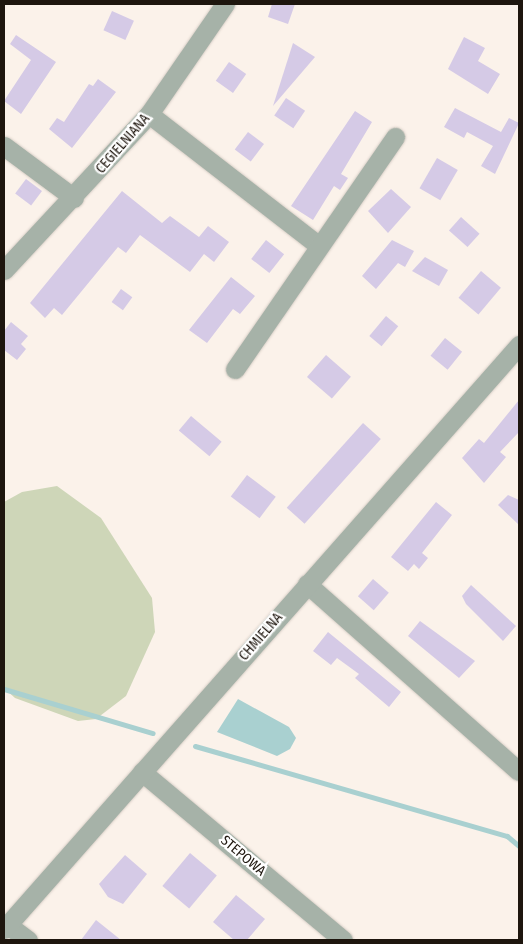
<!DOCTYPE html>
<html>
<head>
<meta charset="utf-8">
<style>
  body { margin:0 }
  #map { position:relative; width:523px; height:944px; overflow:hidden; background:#fbf2ea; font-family:"Fira Sans Condensed",sans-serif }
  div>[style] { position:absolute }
  .green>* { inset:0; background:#ced6b8 }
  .water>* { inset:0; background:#a9d0d0 }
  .stream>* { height:5px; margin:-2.5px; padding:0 2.5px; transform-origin:2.5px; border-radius:2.5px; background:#a9d0d0 }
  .building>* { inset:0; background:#d5cae6; transform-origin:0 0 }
  .roads { filter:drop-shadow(0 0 1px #d8cfc7) drop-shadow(0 0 1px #d8cfc7) }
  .minor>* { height:19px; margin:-9.5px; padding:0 9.5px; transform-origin:9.5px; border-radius:9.5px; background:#a6b2a8 }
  span { translate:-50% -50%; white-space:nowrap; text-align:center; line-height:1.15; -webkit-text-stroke:4.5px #fff; paint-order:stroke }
  .street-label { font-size:14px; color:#1e160e }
  .frame { position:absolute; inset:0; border:5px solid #1e160e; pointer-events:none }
</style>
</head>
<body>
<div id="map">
  <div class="green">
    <i style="clip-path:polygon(57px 486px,101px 518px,152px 598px,155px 632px,126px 696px,96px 719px,78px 721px,15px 698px,4px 688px,4px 502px,22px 492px)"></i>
  </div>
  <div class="water">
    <i style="clip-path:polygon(238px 699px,289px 727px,296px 738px,290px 749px,277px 756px,217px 732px)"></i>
  </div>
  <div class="stream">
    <i style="left:4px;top:689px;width:155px;rotate:16.5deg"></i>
    <i style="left:195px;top:746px;width:325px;rotate:16.1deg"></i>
    <i style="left:507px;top:836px;width:16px;rotate:40deg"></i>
  </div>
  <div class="building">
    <i style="clip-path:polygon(272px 4px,295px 4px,288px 24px,268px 17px)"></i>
    <i style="left:112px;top:11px;width:24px;height:21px;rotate:24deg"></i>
    <i style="clip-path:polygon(16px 35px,56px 62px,21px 114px,4px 101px,31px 60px,10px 44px)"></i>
    <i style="clip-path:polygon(464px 37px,485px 48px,478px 61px,500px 74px,488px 94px,448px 69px)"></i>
    <i style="clip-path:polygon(293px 43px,315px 57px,273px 106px)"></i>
    <i style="left:229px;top:62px;width:21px;height:23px;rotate:35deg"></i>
    <i style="clip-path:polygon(98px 79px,116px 92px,72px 148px,49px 129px,57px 118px,64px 122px,89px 84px,93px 86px)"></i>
    <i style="left:286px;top:98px;width:23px;height:21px;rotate:34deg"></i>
    <i style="clip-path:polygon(455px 108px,501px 132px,509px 118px,519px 123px,495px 174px,481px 166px,493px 146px,467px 132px,464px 138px,444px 127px)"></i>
    <i style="clip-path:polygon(355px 111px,372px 122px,341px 174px,348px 178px,340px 190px,334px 186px,313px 220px,291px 206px)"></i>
    <i style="left:248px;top:132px;width:20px;height:22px;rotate:37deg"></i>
    <i style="left:437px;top:158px;width:24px;height:35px;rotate:30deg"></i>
    <i style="left:26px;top:179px;width:20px;height:18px;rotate:37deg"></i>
    <i style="clip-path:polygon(391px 189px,411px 207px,388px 233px,368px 211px)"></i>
    <i style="clip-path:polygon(122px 191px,162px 223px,170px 216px,199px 237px,208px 226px,229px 242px,214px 262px,204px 254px,190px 272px,140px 235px,126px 253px,118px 247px,62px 315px,54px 308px,45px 318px,30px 303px)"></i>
    <i style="left:461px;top:217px;width:25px;height:18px;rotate:42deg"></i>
    <i style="left:266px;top:240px;width:23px;height:24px;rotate:38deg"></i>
    <i style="clip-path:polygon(392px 240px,414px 251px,405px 267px,398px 263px,376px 289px,362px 276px)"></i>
    <i style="clip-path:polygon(425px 257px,448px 270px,439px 286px,412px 271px)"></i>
    <i style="left:481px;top:271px;width:26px;height:35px;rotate:40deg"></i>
    <i style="clip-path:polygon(231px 277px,255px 296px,240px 314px,233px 309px,207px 343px,189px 330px)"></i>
    <i style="left:121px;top:289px;width:14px;height:16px;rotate:36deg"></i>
    <i style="left:386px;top:316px;width:16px;height:26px;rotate:40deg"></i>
    <i style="clip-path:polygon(11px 322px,28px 336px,21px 344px,26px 349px,17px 360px,4px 350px,4px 331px)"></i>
    <i style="left:445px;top:338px;width:22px;height:23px;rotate:39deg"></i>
    <i style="left:326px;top:355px;width:33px;height:29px;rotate:41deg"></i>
    <i style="clip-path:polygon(519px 400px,519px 432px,500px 452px,506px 457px,484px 483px,462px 458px,479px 439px,484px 443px)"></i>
    <i style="left:191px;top:416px;width:40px;height:19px;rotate:40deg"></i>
    <i style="left:363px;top:423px;width:24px;height:114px;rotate:42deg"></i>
    <i style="left:247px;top:475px;width:36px;height:27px;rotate:37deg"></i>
    <i style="clip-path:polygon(508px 495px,519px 500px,519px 525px,498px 505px)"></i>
    <i style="clip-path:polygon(436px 502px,452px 515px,422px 553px,428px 558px,419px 569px,414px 564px,408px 571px,391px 557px)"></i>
    <i style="left:373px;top:579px;width:21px;height:23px;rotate:41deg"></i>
    <i style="clip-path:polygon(471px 585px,516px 626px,503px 641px,466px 604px,462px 596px)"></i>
    <i style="clip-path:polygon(420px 621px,475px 661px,459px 678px,408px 636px)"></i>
    <i style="clip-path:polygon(328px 632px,401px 692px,389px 707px,355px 678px,359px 674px,337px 658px,331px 665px,313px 651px)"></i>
    <i style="left:190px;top:853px;width:35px;height:43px;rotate:40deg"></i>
    <i style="clip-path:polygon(125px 855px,147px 874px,123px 904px,108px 897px,99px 884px)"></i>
    <i style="clip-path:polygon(236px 895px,265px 919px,247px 940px,234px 940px,213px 922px)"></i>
    <i style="clip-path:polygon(96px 920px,121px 940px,81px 940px)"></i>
  </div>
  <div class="roads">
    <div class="minor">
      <i style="left:149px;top:114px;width:215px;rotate:37.8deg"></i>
      <i style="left:4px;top:146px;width:87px;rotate:36.6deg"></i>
      <i style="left:4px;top:270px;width:213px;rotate:-47.1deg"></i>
      <i style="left:149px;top:114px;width:134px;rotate:-55.4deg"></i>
      <i style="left:235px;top:369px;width:282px;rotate:-55.4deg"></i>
      <i style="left:307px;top:584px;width:282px;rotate:41.5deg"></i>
      <i style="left:142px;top:772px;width:262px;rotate:39.9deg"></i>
      <i style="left:8px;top:925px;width:25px;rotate:37deg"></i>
      <i style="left:4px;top:929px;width:779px;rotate:-48.59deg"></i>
    </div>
  </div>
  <div class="street-label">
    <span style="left:123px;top:144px;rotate:-49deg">CEGIELNIANA</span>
    <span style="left:261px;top:637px;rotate:-49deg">CHMIELNA</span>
    <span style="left:243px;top:856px;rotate:40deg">STEPOWA</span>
  </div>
  <div class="frame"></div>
</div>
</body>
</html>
